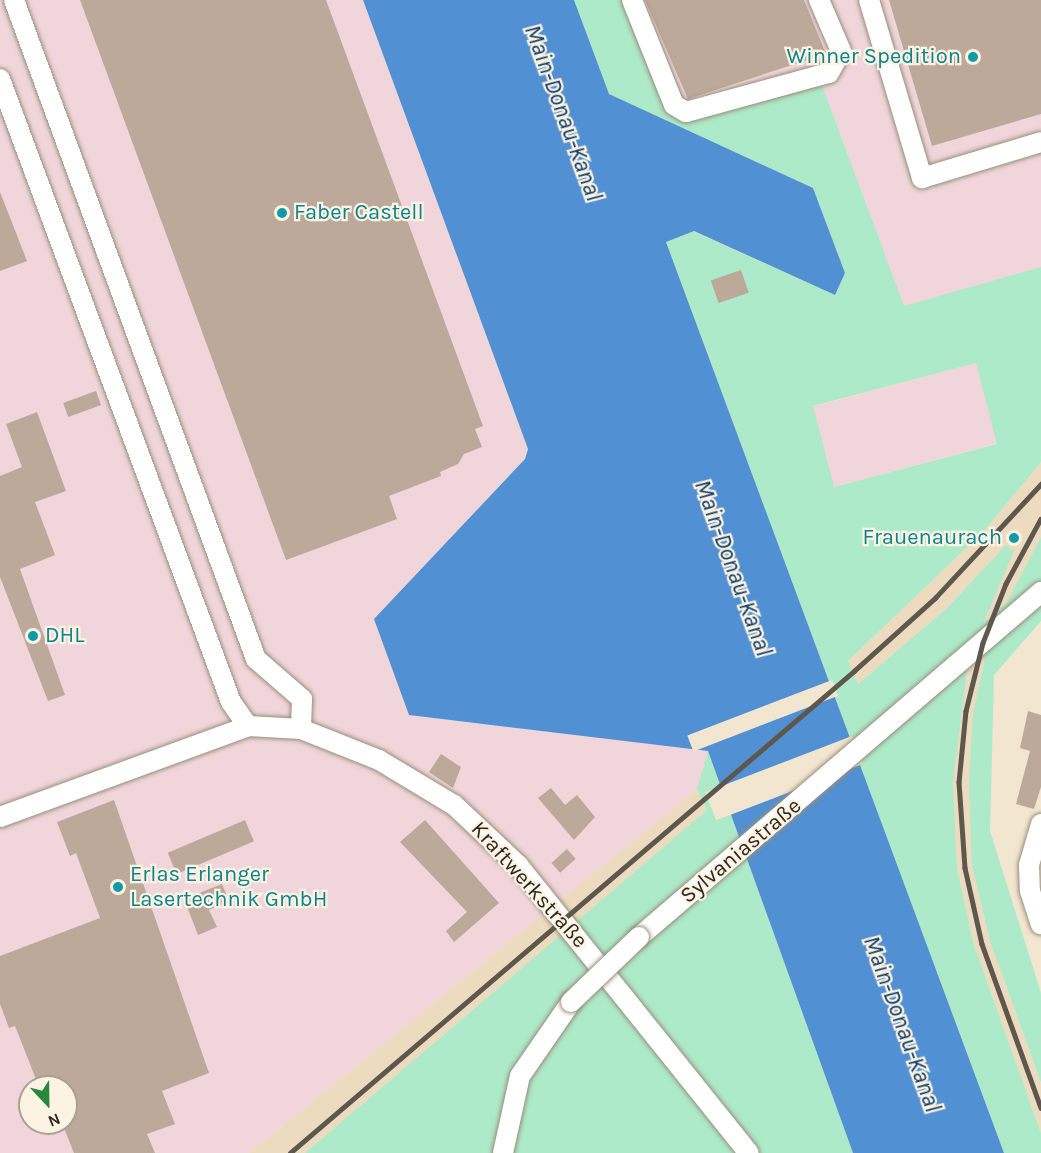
<!DOCTYPE html>
<html>
<head>
<meta charset="utf-8">
<style>
  body { margin:0 }
  #map { position:relative; width:1041px; height:1153px; overflow:hidden; background:#f2e6d1; font-family:Karla,sans-serif }
  div>[style] { position:absolute }
  .built>* { inset:0; background:#ecdbbf }
  .industrial>* { inset:0; background:#f0d6da; transform-origin:0 0 }
  .green>* { inset:0; background:#adeac9 }
  .water>* { inset:0; background:#5190d3 }
  .pier>* { inset:0; background:#f2e6d1; transform-origin:0 0 }
  .building>* { inset:0; background:#bca99a; transform-origin:0 0 }
  .roads { filter:drop-shadow(0 0 2px #998e7b) drop-shadow(0 0 2px #998e7b) }
  .minor>* { height:20px; margin:-10px; padding:0 10px; transform-origin:10px; border-radius:10px; background:#fff }
  .rail>* { height:4.5px; margin:-2.25px; padding:0 2.25px; transform-origin:2.25px; border-radius:2.25px; background:#5e574d }
  .bridges { filter:drop-shadow(0 0 2px #998e7b) drop-shadow(0 0 2px #998e7b) }
  .minor-bridge>* { height:20px; margin:-10px; padding:0 10px; transform-origin:10px; border-radius:10px; background:#fff }
  .dots>* { width:16px; height:16px; translate:-50% -50%; box-sizing:border-box; border:3px solid #fdf3e2; border-radius:50% }
  span { translate:-50% -50%; white-space:nowrap; text-align:center; line-height:1.15; -webkit-text-stroke:4.5px #fdf3e2; paint-order:stroke }
  .culture-label { font-size:22px; color:#0d838f }
  .right { translate:-100% -50%; text-align:right }
  .left { translate:0 -50%; text-align:left }
  .street-label { font-size:22px; color:#2c2720 }
  .water-label { font-size:24px; color:#113e6b; font-style:italic }
  .north { position:absolute; left:18px; top:1075px; width:60px; height:60px; box-sizing:border-box; background:#fdf3e2; border:2px solid #a9a194; border-radius:50%; rotate:158deg; font-size:16px; font-weight:700; line-height:24px; text-align:center; color:#2c2720 }
  .north::after { content:''; display:block; margin:auto; width:21px; height:27px; background:#26883b; clip-path:polygon(50% 0,100% 100%,50% 72%,0 100%) }
</style>
</head>
<body>
<div id="map">
  <div class="built">
    <i style="clip-path:polygon(1041px 462px,1041px 537px,1007px 602px,982px 625px,1013px 551px,1006px 545px,946px 609px,858px 684px,848px 661px,984px 531px)"></i>
    <i style="clip-path:polygon(987px 653px,973px 713px,972px 866px,990px 941px,1041px 1084px,1041px 1133px,974px 945px,957px 869px,953px 782px,958px 717px,967px 671px)"></i>
    <i style="clip-path:polygon(697px 789px,707px 810px,305px 1153px,249px 1153px)"></i>
  </div>
  <div class="industrial">
    <i style="clip-path:polygon(evenodd,0 0,363px 0,528px 449px,409px 715px,708px 751px,697px 789px,249px 1153px,0 1153px,0 0,30px 1087px,66px 1087px,66px 1123px,30px 1123px,30px 1087px)"></i>
    <i style="clip-path:polygon(626px 0,1041px 0,1041px 267px,904px 307px,822px 85px,690px 118px)"></i>
    <i style="left:976px;top:363px;width:83px;height:170px;rotate:75deg"></i>
  </div>
  <div class="green">
    <i style="clip-path:polygon(evenodd,574px 0,626px 0,690px 118px,822px 85px,904px 306px,1041px 267px,1041px 462px,984px 531px,848px 661px,858px 684px,946px 609px,1006px 545px,1014px 551px,983px 624px,1007px 602px,1041px 537px,1041px 621px,994px 675px,990px 831px,1041px 993px,1041px 1083px,990px 941px,972px 866px,969px 784px,973px 713px,986px 654px,967px 671px,953px 782px,957px 869px,974px 945px,1041px 1133px,1041px 1153px,1004px 1153px,666px 242px,693px 231px,835px 295px,845px 273px,813px 188px,608px 94px,574px 0,976px 363px,997px 444px,834px 487px,813px 406px,976px 363px)"></i>
    <i style="clip-path:polygon(708px 751px,853px 1153px,305px 1153px,707px 810px,697px 789px)"></i>
  </div>
  <div class="water">
    <i style="clip-path:polygon(363px 0,574px 0,609px 94px,813px 188px,845px 273px,835px 295px,694px 231px,666px 242px,1004px 1153px,853px 1153px,708px 751px,409px 715px,374px 619px,525px 459px,528px 449px)"></i>
  </div>
  <div class="pier">
    <i style="left:832px;top:680px;width:17px;height:155px;rotate:69deg"></i>
    <i style="left:852px;top:736px;width:30px;height:157px;rotate:69deg"></i>
  </div>
  <div class="building">
    <i style="clip-path:polygon(80px 0,326px 0,483px 426px,475px 429px,482px 447px,464px 454px,458px 464px,440px 472px,441px 476px,389px 496px,397px 519px,286px 560px)"></i>
    <i style="clip-path:polygon(645px 0,804px 0,826px 54px,688px 99px)"></i>
    <i style="clip-path:polygon(889px 0,1041px 0,1041px 114px,932px 146px)"></i>
    <i style="clip-path:polygon(0 192px,27px 261px,0 271px)"></i>
    <i style="left:741px;top:270px;width:24px;height:32px;rotate:71deg"></i>
    <i style="left:96px;top:391px;width:15px;height:35px;rotate:70deg"></i>
    <i style="clip-path:polygon(37px 412px,66px 491px,35px 502px,55px 555px,20px 569px,65px 695px,48px 701px,0 577px,0 476px,22px 467px,6px 424px)"></i>
    <i style="clip-path:polygon(1028px 711px,1041px 715px,1041px 787px,1034px 809px,1016px 804px,1030px 751px,1020px 748px)"></i>
    <i style="clip-path:polygon(441px 754px,461px 767px,453px 788px,429px 772px)"></i>
    <i style="clip-path:polygon(551px 788px,565px 805px,577px 795px,595px 817px,574px 840px,538px 798px)"></i>
    <i style="clip-path:polygon(114px 800px,209px 1073px,162px 1091px,175px 1124px,147px 1134px,155px 1153px,74px 1153px,62px 1123px,66px 1087px,39px 1087px,15px 1026px,9px 1028px,0 1004px,0 956px,100px 918px,76px 853px,70px 856px,57px 822px)"></i>
    <i style="left:245px;top:820px;width:23px;height:84px;rotate:67deg"></i>
    <i style="clip-path:polygon(425px 820px,499px 903px,454px 942px,446px 931px,467px 912px,400px 842px)"></i>
    <i style="left:567px;top:849px;width:13px;height:21px;rotate:48deg"></i>
    <i style="clip-path:polygon(222px 884px,229px 901px,209px 910px,217px 927px,198px 935px,184px 899px)"></i>
  </div>
  <div class="roads">
    <div class="minor">
      <i style="left:14px;top:0;width:702px;rotate:69.84deg"></i>
      <i style="left:256px;top:659px;width:61px;rotate:41deg"></i>
      <i style="left:302px;top:699px;width:30px;rotate:92deg"></i>
      <i style="left:632px;top:0;width:113px;rotate:68.2deg"></i>
      <i style="left:674px;top:105px;width:14px;rotate:30deg"></i>
      <i style="left:686px;top:112px;width:148px;rotate:-15.3deg"></i>
      <i style="left:829px;top:73px;width:25px;rotate:-61deg"></i>
      <i style="left:841px;top:51px;width:56px;rotate:-113.3deg"></i>
      <i style="left:869px;top:0;width:186px;rotate:73.4deg"></i>
      <i style="left:922px;top:178px;width:124px;rotate:-16.8deg"></i>
      <i style="left:0;top:79px;width:664px;rotate:69.66deg"></i>
      <i style="left:231px;top:702px;width:29px;rotate:55deg"></i>
      <i style="left:0;top:817px;width:264px;rotate:-20.1deg"></i>
      <i style="left:248px;top:726px;width:53px;rotate:3.2deg"></i>
      <i style="left:301px;top:729px;width:84px;rotate:21.7deg"></i>
      <i style="left:379px;top:760px;width:87px;rotate:31deg"></i>
      <i style="left:454px;top:805px;width:88px;rotate:43.2deg"></i>
      <i style="left:518px;top:865px;width:369px;rotate:51.3deg"></i>
      <i style="left:1041px;top:824px;width:43px;rotate:106.3deg"></i>
      <i style="left:1029px;top:865px;width:26px;rotate:88deg"></i>
      <i style="left:1030px;top:891px;width:35px;rotate:72deg"></i>
      <i style="left:639px;top:937px;width:530px;rotate:-40.64deg"></i>
      <i style="left:503px;top:1153px;width:79px;rotate:-77.6deg"></i>
      <i style="left:520px;top:1076px;width:90px;rotate:-55.4deg"></i>
    </div>
  </div>
  <div class="rail">
    <i style="left:1041px;top:519px;width:74px;rotate:118.3deg"></i>
    <i style="left:1006px;top:584px;width:63px;rotate:111.3deg"></i>
    <i style="left:983px;top:643px;width:70px;rotate:104deg"></i>
    <i style="left:966px;top:711px;width:71px;rotate:95.6deg"></i>
    <i style="left:959px;top:782px;width:86px;rotate:86deg"></i>
    <i style="left:965px;top:868px;width:78px;rotate:77.4deg"></i>
    <i style="left:982px;top:944px;width:174px;rotate:70.2deg"></i>
    <i style="left:290px;top:1153px;width:742px;rotate:-40.52deg"></i>
    <i style="left:854px;top:671px;width:109px;rotate:-42deg"></i>
    <i style="left:935px;top:598px;width:156px;rotate:-47.1deg"></i>
  </div>
  <div class="bridges">
    <div class="minor-bridge">
      <i style="left:571px;top:1002px;width:94px;rotate:-43.7deg"></i>
    </div>
  </div>
  <div class="dots">
    <i style="left:973px;top:57px;background:#0f9aa8"></i>
    <i style="left:282px;top:213px;background:#0f9aa8"></i>
    <i style="left:1014px;top:538px;background:#0f9aa8"></i>
    <i style="left:33px;top:636px;background:#0f9aa8"></i>
    <i style="left:118px;top:887px;background:#0f9aa8"></i>
  </div>
  <div class="culture-label">
    <span class="right" style="left:961px;top:57px">Winner Spedition</span>
    <span class="left" style="left:294px;top:213px">Faber Castell</span>
    <span class="right" style="left:1002px;top:538px">Frauenaurach</span>
    <span class="left" style="left:45px;top:636px">DHL</span>
    <span class="left" style="left:130px;top:887px">Erlas Erlanger<br>Lasertechnik GmbH</span>
  </div>
  <div class="street-label">
    <span style="left:741px;top:851px;rotate:-40deg">Sylvaniastraße</span>
    <span style="left:529px;top:885px;rotate:48deg">Kraftwerkstraße</span>
  </div>
  <div class="water-label">
    <span style="left:563px;top:113px;rotate:70deg">Main-Donau-Kanal</span>
    <span style="left:733px;top:568px;rotate:70deg">Main-Donau-Kanal</span>
    <span style="left:902px;top:1024px;rotate:70deg">Main-Donau-Kanal</span>
  </div>
  <div class="north">N</div>
</div>
</body>
</html>
